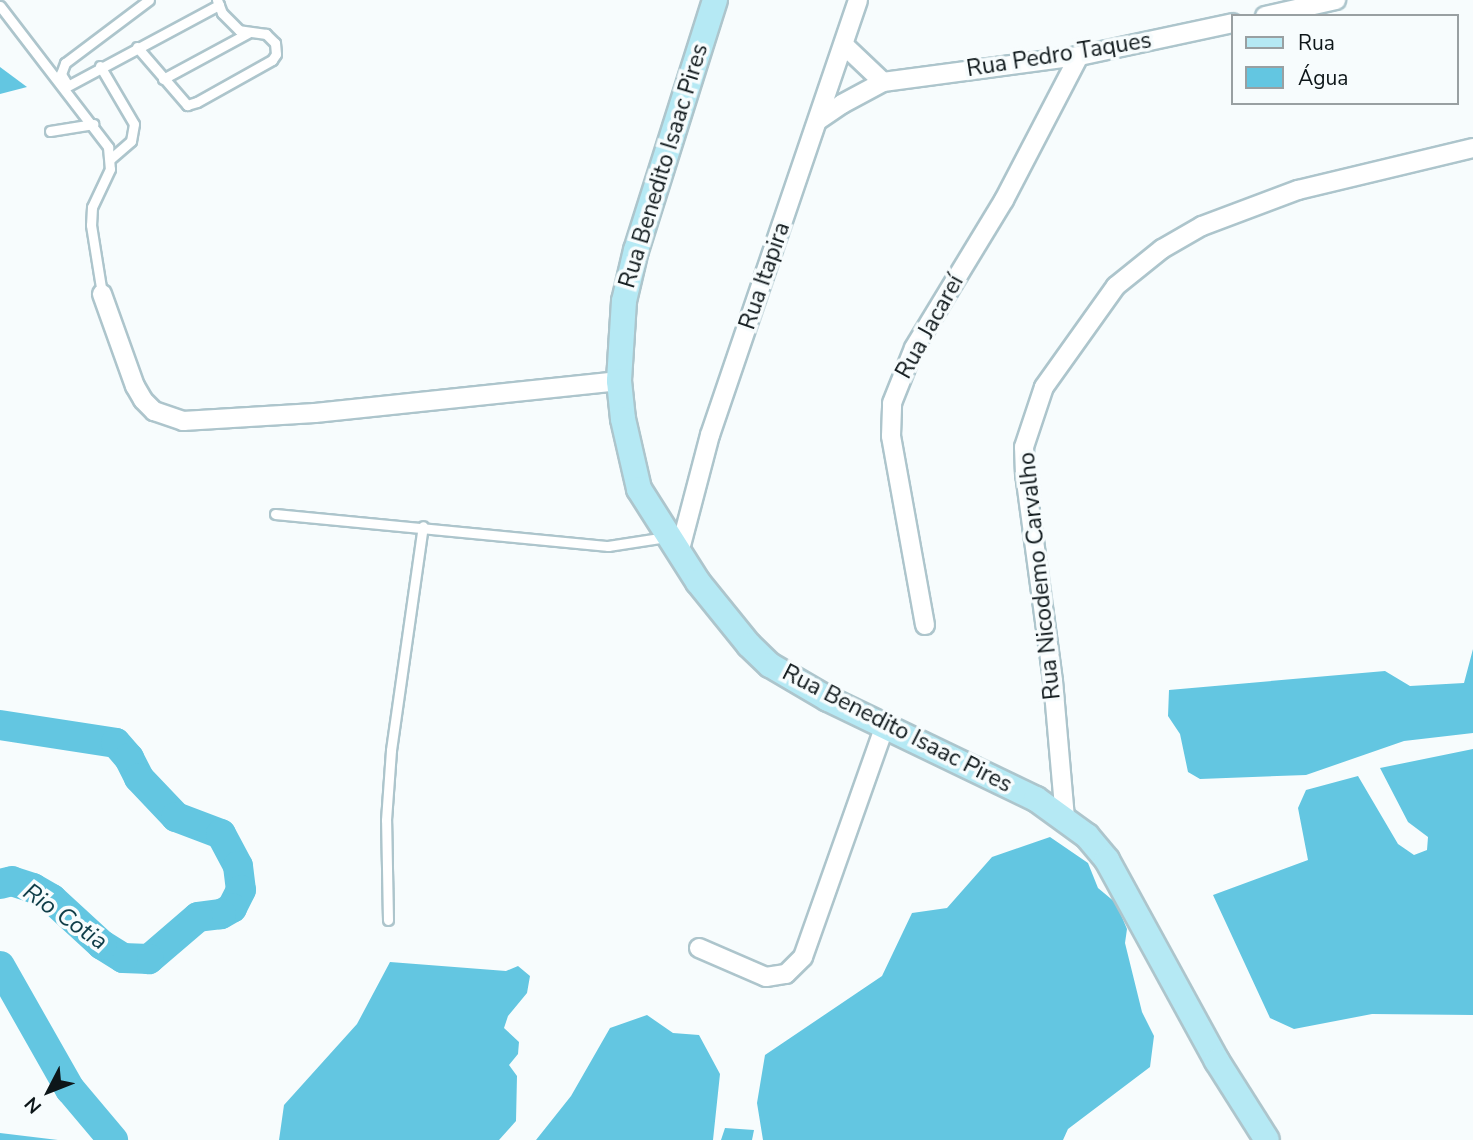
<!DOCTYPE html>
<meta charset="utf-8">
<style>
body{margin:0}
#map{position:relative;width:1473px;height:1140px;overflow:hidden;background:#f7fcfd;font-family:"Nunito Sans",sans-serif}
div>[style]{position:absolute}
.forest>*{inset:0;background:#65c7e3}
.water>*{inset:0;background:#63c6e1}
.river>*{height:30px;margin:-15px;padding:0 15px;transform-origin:15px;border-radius:15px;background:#63c6e1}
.roads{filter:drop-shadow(2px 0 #adc5cc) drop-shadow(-2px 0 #adc5cc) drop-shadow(0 2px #adc5cc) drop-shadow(0 -2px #adc5cc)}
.lane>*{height:9px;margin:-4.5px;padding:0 4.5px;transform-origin:4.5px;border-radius:4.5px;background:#fff}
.street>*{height:18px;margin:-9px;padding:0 9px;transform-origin:9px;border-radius:9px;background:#fff}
.secondary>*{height:24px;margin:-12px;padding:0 12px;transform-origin:12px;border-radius:12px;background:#b5e9f4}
span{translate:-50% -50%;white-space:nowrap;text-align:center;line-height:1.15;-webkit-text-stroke:7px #f7fcfd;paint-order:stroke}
.street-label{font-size:23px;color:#0d1619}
.water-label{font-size:24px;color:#0f3d48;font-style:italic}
.legend{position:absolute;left:1231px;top:14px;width:228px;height:91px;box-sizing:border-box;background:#f7fcfd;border:2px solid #99a0a2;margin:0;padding:9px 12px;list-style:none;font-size:21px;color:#0d1619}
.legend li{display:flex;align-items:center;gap:14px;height:35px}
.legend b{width:35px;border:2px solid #99a0a2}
.north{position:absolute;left:14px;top:1056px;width:70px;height:70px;-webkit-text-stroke:5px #f7fcfd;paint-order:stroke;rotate:228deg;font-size:19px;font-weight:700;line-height:28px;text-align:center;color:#0d1619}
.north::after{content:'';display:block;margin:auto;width:24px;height:32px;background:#0d1619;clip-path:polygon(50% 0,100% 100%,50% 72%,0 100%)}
</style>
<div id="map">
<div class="forest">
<i style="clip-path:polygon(0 1133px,58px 1140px,0 1140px)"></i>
</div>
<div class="water">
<i style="clip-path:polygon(0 67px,27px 87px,0 94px)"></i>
<i style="clip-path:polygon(1473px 649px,1473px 733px,1404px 741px,1306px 775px,1200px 779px,1188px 772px,1180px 734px,1168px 716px,1169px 690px,1385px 671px,1410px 686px,1464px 683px)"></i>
<i style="clip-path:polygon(1473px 749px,1473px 1015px,1372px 1014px,1294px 1029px,1270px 1018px,1213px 895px,1308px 860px,1298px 808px,1306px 790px,1358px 776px,1398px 844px,1414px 855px,1427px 850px,1428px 837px,1408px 822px,1380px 768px)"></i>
<i style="clip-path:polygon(1050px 837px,1088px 863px,1098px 888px,1116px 903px,1127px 929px,1125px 943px,1142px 1012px,1154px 1036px,1150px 1067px,1068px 1129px,1063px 1140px,763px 1140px,757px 1103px,765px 1055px,882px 976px,912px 913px,947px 908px,992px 857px)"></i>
<i style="clip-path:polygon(390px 962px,506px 971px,518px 966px,530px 976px,527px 993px,508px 1016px,504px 1028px,519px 1042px,518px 1054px,509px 1065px,517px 1076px,516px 1121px,499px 1140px,279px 1140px,284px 1105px,357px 1024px)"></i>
<i style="clip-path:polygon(647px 1015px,673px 1033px,699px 1035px,720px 1074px,713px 1140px,536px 1140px,571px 1096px,610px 1028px)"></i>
<i style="clip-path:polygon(725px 1128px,754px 1130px,752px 1140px,721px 1140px)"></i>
</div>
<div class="river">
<i style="left:0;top:725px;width:117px;rotate:8.8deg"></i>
<i style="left:116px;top:743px;width:20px;rotate:49deg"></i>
<i style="left:129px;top:758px;width:22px;rotate:63deg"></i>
<i style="left:139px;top:778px;width:54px;rotate:46.5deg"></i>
<i style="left:176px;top:817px;width:48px;rotate:20.7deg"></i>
<i style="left:221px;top:834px;width:36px;rotate:62deg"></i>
<i style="left:238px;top:866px;width:24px;rotate:83deg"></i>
<i style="left:241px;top:890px;width:20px;rotate:117deg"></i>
<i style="left:232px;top:908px;width:13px;rotate:151deg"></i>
<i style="left:221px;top:914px;width:23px;rotate:173deg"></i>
<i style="left:198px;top:917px;width:65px;rotate:139.4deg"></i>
<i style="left:149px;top:959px;width:26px;rotate:-178deg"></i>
<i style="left:123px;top:958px;width:25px;rotate:-148deg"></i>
<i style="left:102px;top:945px;width:68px;rotate:-137.4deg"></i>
<i style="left:52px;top:899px;width:22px;rotate:-150deg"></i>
<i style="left:33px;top:888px;width:22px;rotate:-162deg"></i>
<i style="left:12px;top:881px;width:12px;rotate:166deg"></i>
<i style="left:0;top:966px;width:142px;rotate:60.4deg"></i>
<i style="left:70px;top:1089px;width:67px;rotate:49.9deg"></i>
</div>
<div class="roads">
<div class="lane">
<i style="left:0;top:6px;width:178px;rotate:52.5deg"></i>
<i style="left:108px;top:147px;width:22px;rotate:85deg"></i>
<i style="left:110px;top:169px;width:42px;rotate:115.3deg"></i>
<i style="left:92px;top:207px;width:18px;rotate:93deg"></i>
<i style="left:91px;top:225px;width:70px;rotate:80.9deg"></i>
<i style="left:137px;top:47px;width:77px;rotate:49.2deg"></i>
<i style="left:187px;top:105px;width:10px;rotate:-17deg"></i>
<i style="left:197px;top:102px;width:86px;rotate:-29.2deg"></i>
<i style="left:272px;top:60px;width:7px;rotate:-56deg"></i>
<i style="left:276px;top:54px;width:11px;rotate:-95deg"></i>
<i style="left:275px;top:43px;width:13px;rotate:-135deg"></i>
<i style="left:266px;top:34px;width:27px;rotate:-172deg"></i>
<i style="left:239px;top:30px;width:24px;rotate:-135deg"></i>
<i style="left:222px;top:13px;width:14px;rotate:-111deg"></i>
<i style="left:100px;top:66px;width:67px;rotate:59.6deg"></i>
<i style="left:134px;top:124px;width:17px;rotate:100deg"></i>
<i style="left:131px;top:141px;width:28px;rotate:139deg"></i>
<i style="left:163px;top:79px;width:99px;rotate:-28.4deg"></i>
<i style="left:67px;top:84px;width:12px;rotate:-121deg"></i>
<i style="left:61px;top:74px;width:12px;rotate:-70deg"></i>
<i style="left:65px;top:63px;width:105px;rotate:-36.9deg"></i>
<i style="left:64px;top:88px;width:176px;rotate:-28.2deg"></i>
<i style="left:50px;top:131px;width:44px;rotate:-9.2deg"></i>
<i style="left:275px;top:514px;width:335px;rotate:5.5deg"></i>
<i style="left:608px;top:546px;width:59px;rotate:-8.8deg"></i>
<i style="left:388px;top:920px;width:100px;rotate:-91.1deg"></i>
<i style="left:386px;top:820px;width:70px;rotate:-85.9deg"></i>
<i style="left:391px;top:750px;width:226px;rotate:-81.9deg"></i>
</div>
<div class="street">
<i style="left:1265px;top:16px;width:73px;rotate:-12.7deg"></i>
<i style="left:845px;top:46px;width:52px;rotate:43.5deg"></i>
<i style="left:820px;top:119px;width:27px;rotate:-34deg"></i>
<i style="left:842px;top:104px;width:47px;rotate:-28.2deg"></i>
<i style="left:883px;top:82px;width:198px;rotate:-7.6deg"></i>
<i style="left:1079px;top:56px;width:157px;rotate:-12.1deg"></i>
<i style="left:102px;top:294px;width:98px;rotate:70.3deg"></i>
<i style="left:135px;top:386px;width:16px;rotate:60deg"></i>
<i style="left:143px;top:400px;width:16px;rotate:45deg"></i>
<i style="left:154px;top:411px;width:31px;rotate:19deg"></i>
<i style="left:183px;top:421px;width:132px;rotate:-3.5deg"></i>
<i style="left:315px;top:413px;width:306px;rotate:-6deg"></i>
<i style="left:679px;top:553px;width:122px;rotate:-75.3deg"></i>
<i style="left:710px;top:435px;width:459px;rotate:-71.2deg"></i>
<i style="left:925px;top:625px;width:192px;rotate:-100.2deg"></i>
<i style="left:891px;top:436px;width:33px;rotate:-88deg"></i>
<i style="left:892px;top:403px;width:59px;rotate:-68.2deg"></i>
<i style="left:914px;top:348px;width:173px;rotate:-58.7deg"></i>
<i style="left:1004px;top:200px;width:162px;rotate:-62.5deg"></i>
<i style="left:1065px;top:818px;width:138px;rotate:-95deg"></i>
<i style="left:1053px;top:681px;width:208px;rotate:-97.7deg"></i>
<i style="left:1025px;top:475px;width:28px;rotate:-92deg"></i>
<i style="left:1024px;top:447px;width:63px;rotate:-71.6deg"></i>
<i style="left:1044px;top:387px;width:124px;rotate:-54.5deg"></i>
<i style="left:1116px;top:286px;width:59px;rotate:-38.8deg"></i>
<i style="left:1162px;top:249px;width:46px;rotate:-29.9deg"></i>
<i style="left:1202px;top:226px;width:103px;rotate:-20.6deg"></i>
<i style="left:1298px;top:190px;width:180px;rotate:-13.5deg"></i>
<i style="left:699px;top:948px;width:73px;rotate:23.4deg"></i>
<i style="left:766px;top:977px;width:20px;rotate:-9deg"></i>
<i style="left:786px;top:974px;width:24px;rotate:-45deg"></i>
<i style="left:803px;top:957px;width:245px;rotate:-70.5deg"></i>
</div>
<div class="secondary">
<i style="left:715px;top:0;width:262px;rotate:107.5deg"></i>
<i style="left:636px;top:250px;width:52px;rotate:103.2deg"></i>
<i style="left:624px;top:301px;width:80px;rotate:93.6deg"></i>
<i style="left:619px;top:381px;width:38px;rotate:84deg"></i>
<i style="left:623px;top:419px;width:72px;rotate:77.1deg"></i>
<i style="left:639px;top:489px;width:110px;rotate:57.6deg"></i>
<i style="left:698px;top:582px;width:81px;rotate:51deg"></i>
<i style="left:749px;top:645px;width:29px;rotate:44deg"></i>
<i style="left:770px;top:665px;width:67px;rotate:30.4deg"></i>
<i style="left:828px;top:699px;width:231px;rotate:25.7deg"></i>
<i style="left:1036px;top:799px;width:63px;rotate:36deg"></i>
<i style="left:1087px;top:836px;width:31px;rotate:50deg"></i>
<i style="left:1107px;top:860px;width:229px;rotate:61.3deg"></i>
<i style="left:1217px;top:1061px;width:93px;rotate:57.7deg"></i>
</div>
</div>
<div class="street-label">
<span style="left:1059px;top:55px;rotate:-9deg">Rua Pedro Taques</span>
<span style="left:664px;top:166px;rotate:-73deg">Rua Benedito Isaac Pires</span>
<span style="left:765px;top:276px;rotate:-71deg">Rua Itapira</span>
<span style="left:930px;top:327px;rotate:-61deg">Rua Jacareí</span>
<span style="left:1040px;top:576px;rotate:-96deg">Rua Nicodemo Carvalho</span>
<span style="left:897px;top:729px;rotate:27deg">Rua Benedito Isaac Pires</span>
</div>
<div class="water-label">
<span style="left:65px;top:917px;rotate:35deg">Rio Cotia</span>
</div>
<ul class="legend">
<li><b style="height:9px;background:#b5e9f4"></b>Rua</li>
<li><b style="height:19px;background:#63c6e1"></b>Água</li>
</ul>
<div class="north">N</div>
</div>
